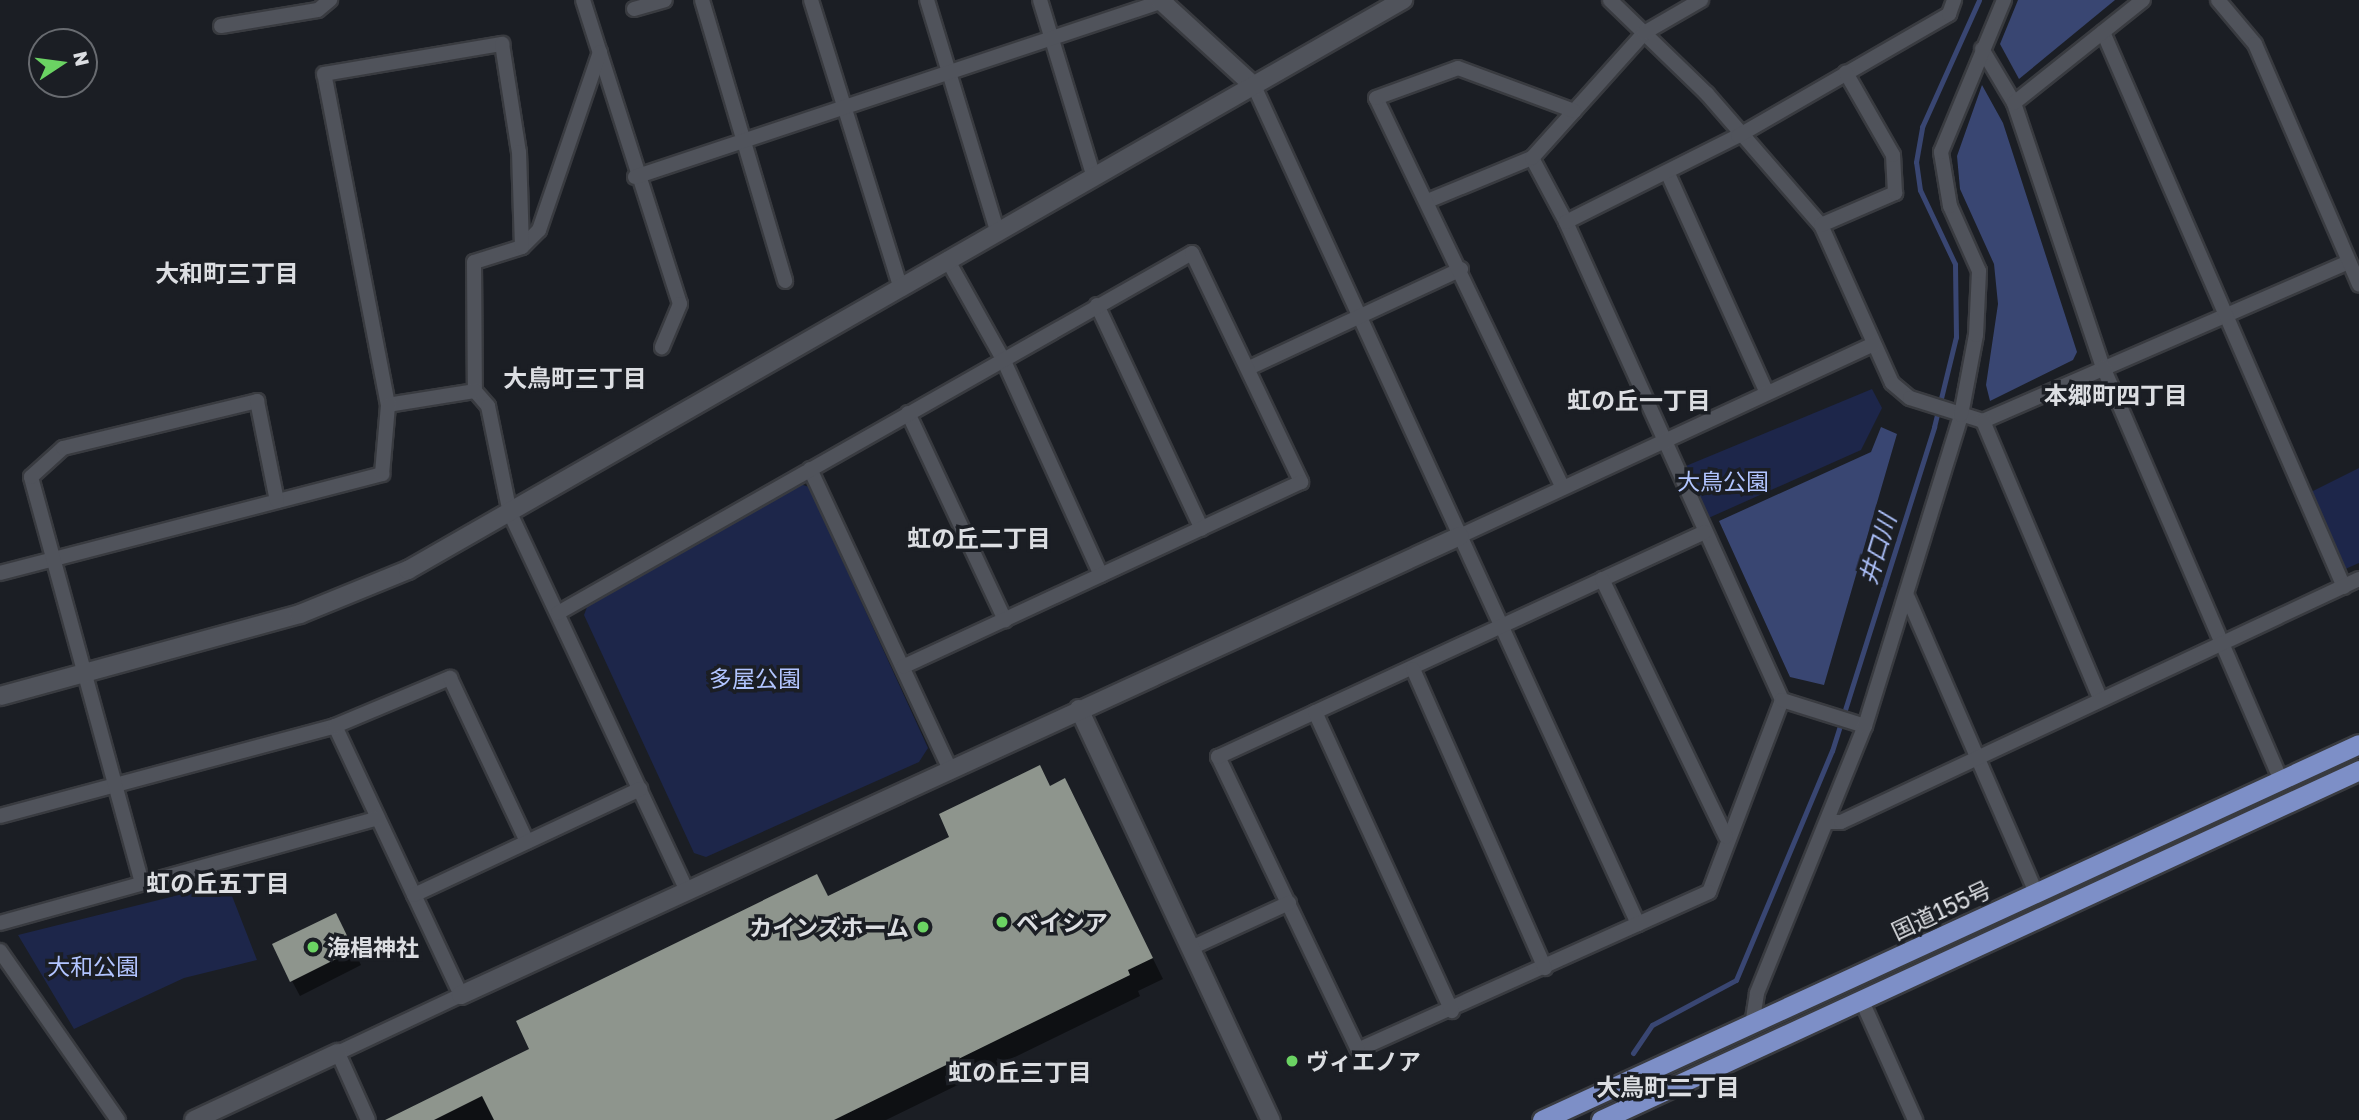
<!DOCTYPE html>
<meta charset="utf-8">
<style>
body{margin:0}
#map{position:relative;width:2359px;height:1120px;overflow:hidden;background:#1b1e24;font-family:"Golos Text","Noto Sans JP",sans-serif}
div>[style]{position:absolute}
.green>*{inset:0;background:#1d264a}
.water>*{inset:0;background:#394672}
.shadow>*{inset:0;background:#0007}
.stream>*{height:5px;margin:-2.5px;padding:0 2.5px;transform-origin:2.5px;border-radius:2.5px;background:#394672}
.building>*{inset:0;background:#8e958d}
.roads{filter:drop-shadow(2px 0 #393b40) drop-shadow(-2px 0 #393b40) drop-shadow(0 2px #393b40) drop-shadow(0 -2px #393b40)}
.minor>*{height:14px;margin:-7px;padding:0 7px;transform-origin:7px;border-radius:7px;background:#50535b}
.tertiary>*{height:18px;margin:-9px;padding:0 9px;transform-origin:9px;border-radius:9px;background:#50535b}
.trunk>*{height:19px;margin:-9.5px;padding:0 9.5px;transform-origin:9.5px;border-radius:9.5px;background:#7d8fc7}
.dots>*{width:19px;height:19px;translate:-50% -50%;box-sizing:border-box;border:4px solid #1b1e24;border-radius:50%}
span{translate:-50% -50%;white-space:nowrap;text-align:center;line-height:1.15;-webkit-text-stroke:7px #1b1e24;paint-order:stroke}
.park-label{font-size:23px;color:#b2c5ff}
.street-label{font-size:23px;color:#dcdee2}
.poi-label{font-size:23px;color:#dcdee2;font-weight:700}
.left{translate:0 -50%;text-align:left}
.right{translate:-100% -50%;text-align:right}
.neighbourhood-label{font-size:24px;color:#dcdee2;font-weight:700}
.water-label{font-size:24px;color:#adc1fa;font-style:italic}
.north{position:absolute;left:28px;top:28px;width:70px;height:70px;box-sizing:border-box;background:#1b1e24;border:2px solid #686b70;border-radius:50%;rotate:77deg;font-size:19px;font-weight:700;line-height:28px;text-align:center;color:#dcdee2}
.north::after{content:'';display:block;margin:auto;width:24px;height:32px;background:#6bd363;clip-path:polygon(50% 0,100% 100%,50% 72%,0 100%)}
</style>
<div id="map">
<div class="green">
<i style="clip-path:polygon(1872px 389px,1882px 408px,1861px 450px,1704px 520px,1681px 468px)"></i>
<i style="clip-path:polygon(2359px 468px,2359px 563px,2343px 570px,2311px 492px)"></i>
<i style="clip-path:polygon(800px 484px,809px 487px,928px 748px,919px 762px,706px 857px,694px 853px,584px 615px,587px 607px)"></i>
<i style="clip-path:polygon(227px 883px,257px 960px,184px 978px,74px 1029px,18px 935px)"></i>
</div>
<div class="water">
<i style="clip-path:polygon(2018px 0,2115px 0,2019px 79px,2000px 44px)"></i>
<i style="clip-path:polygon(1982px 85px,2003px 123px,2077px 352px,2073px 360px,1990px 401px,1986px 385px,1998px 304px,1994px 264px,1960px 189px,1957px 156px)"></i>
<i style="clip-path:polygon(1881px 427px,1897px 434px,1824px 685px,1790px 677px,1719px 521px,1871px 452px)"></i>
</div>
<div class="shadow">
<i style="clip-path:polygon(1065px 781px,1163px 979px,1138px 991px,1140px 996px,886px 1120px,392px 1120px)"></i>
<i style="clip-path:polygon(344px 930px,361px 965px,300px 996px,292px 981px)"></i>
</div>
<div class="stream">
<i style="left:1633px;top:1053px;width:34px;rotate:-56deg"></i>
<i style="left:1652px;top:1025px;width:95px;rotate:-28.2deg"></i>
<i style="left:1736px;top:980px;width:248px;rotate:-67.3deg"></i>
<i style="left:1832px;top:751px;width:340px;rotate:-72.5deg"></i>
<i style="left:1934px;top:427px;width:93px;rotate:-76.3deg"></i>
<i style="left:1956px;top:337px;width:73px;rotate:-90.8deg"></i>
<i style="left:1955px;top:264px;width:82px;rotate:-115.3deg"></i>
<i style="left:1920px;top:190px;width:28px;rotate:-98deg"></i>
<i style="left:1916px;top:162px;width:36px;rotate:-80deg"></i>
<i style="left:1922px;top:127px;width:139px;rotate:-65.8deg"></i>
</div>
<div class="building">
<i style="clip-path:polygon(1040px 765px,1050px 786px,1065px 778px,1153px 958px,1128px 970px,1130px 975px,834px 1120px,494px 1120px,482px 1096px,434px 1120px,385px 1120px,529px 1049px,516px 1021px,817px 874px,828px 896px,949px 837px,939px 814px)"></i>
<i style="clip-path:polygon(336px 913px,354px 950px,290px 982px,272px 944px)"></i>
</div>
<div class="roads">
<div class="minor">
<i style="left:583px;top:0;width:319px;rotate:72.3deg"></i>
<i style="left:680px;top:304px;width:47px;rotate:112.7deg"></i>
<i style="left:702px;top:0;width:293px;rotate:73.5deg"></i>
<i style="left:811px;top:0;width:300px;rotate:72.7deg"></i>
<i style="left:927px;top:0;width:240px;rotate:73.1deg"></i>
<i style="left:1040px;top:0;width:182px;rotate:73.1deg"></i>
<i style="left:1610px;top:0;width:135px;rotate:44.1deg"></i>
<i style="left:1707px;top:94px;width:174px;rotate:49deg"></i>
<i style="left:1821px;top:225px;width:173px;rotate:65.8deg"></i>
<i style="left:1892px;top:383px;width:23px;rotate:40deg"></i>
<i style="left:1910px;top:398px;width:77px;rotate:17.5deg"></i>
<i style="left:1983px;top:421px;width:399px;rotate:-23.5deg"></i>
<i style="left:2218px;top:0;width:57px;rotate:49.9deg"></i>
<i style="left:2255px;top:44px;width:262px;rotate:66.6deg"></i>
<i style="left:634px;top:9px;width:32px;rotate:-16deg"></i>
<i style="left:221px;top:26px;width:98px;rotate:-9.4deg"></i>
<i style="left:318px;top:10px;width:16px;rotate:-40deg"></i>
<i style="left:2103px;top:32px;width:605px;rotate:66.53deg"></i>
<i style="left:1982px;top:49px;width:63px;rotate:59.3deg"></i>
<i style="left:2014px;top:103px;width:279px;rotate:71.4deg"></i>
<i style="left:2103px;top:367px;width:451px;rotate:66.7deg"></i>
<i style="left:600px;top:52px;width:188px;rotate:108.9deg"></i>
<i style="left:539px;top:230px;width:24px;rotate:135deg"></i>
<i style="left:522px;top:247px;width:50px;rotate:162.6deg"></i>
<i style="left:474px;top:262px;width:129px;rotate:89.6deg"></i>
<i style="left:475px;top:391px;width:20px;rotate:49deg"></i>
<i style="left:488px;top:406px;width:109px;rotate:78.4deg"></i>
<i style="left:510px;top:513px;width:416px;rotate:64.9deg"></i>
<i style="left:1254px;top:86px;width:922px;rotate:65.38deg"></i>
<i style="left:2014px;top:103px;width:165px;rotate:-38.6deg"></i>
<i style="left:1532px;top:158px;width:72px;rotate:62deg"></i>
<i style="left:1566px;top:222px;width:525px;rotate:65.68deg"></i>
<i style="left:1782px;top:700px;width:205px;rotate:110.8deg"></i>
<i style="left:1709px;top:892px;width:385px;rotate:155.8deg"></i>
<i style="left:1358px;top:1050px;width:325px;rotate:-115.5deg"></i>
<i style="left:1218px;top:757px;width:536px;rotate:-24.8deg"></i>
<i style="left:1668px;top:174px;width:240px;rotate:65.7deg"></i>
<i style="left:635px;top:177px;width:560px;rotate:-18.43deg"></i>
<i style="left:1430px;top:200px;width:110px;rotate:-22.4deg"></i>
<i style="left:1532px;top:158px;width:168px;rotate:-48.1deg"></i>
<i style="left:1644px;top:33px;width:66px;rotate:-30.1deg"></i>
<i style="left:1566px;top:222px;width:192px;rotate:-26.6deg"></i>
<i style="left:1738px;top:136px;width:244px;rotate:-30deg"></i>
<i style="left:1949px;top:14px;width:15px;rotate:-70deg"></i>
<i style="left:1821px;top:225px;width:81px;rotate:-23.4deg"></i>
<i style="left:1895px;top:193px;width:38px;rotate:-93deg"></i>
<i style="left:1893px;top:155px;width:95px;rotate:-119.8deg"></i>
<i style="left:947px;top:259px;width:115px;rotate:60.8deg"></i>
<i style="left:1003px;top:359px;width:237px;rotate:65.6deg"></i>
<i style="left:1097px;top:305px;width:247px;rotate:64.9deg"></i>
<i style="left:1249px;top:368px;width:234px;rotate:-25deg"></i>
<i style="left:475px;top:391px;width:88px;rotate:170.9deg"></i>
<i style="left:388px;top:405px;width:337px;rotate:-100.9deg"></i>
<i style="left:324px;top:74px;width:181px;rotate:-9.6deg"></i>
<i style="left:502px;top:44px;width:109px;rotate:81.1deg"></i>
<i style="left:519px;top:152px;width:95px;rotate:88.2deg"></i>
<i style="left:908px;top:413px;width:229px;rotate:64.9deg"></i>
<i style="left:1983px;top:421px;width:301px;rotate:67.1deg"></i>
<i style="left:810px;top:469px;width:331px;rotate:65deg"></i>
<i style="left:1562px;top:486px;width:430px;rotate:-115.6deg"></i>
<i style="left:1376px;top:98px;width:87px;rotate:-20.1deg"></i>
<i style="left:1458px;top:68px;width:124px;rotate:20.3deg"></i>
<i style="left:1460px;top:536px;width:456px;rotate:-24.9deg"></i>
<i style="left:0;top:573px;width:395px;rotate:-14.5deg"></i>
<i style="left:382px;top:474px;width:69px;rotate:-85deg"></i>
<i style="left:1602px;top:579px;width:286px;rotate:64.3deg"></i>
<i style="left:1908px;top:598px;width:322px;rotate:66.5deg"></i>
<i style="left:558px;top:613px;width:729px;rotate:-29.59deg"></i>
<i style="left:1192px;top:253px;width:254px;rotate:64.5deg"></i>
<i style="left:1301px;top:482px;width:438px;rotate:155.1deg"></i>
<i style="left:1413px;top:669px;width:327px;rotate:66.2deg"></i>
<i style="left:1782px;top:700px;width:87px;rotate:17.4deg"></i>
<i style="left:1315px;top:712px;width:329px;rotate:65.4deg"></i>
<i style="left:335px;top:726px;width:297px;rotate:64.9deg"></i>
<i style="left:461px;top:995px;width:136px;rotate:154.8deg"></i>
<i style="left:338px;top:1053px;width:73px;rotate:65.9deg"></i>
<i style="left:0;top:816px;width:347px;rotate:-15deg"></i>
<i style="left:335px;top:726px;width:125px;rotate:-22.7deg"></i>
<i style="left:450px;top:678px;width:181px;rotate:64.8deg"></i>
<i style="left:1828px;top:822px;width:13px"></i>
<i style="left:1841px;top:822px;width:572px;rotate:-25.13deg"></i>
<i style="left:142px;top:883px;width:421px;rotate:-105.3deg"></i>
<i style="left:31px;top:477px;width:43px;rotate:-42.2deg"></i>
<i style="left:63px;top:448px;width:200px;rotate:-13.6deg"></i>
<i style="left:257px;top:401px;width:102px;rotate:78.7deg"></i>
<i style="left:414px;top:895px;width:250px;rotate:-25.1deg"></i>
<i style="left:0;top:923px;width:392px;rotate:-15.5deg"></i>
<i style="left:1191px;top:948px;width:108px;rotate:-24.7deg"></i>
<i style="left:0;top:951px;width:206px;rotate:55.1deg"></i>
<i style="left:1861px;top:999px;width:133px;rotate:65.9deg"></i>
<i style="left:1752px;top:1025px;width:32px;rotate:-81deg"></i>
<i style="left:1757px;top:993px;width:288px;rotate:-68deg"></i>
<i style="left:1865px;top:726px;width:325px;rotate:-72.8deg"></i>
<i style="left:1961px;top:415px;width:81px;rotate:-79.4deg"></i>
<i style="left:1976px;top:335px;width:64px;rotate:-87.3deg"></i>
<i style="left:1979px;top:271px;width:71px;rotate:-114deg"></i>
<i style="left:1950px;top:206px;width:55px;rotate:-99.5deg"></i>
<i style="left:1941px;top:152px;width:165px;rotate:-67.5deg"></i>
</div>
<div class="tertiary">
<i style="left:1160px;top:0;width:127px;rotate:42.5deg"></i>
<i style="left:0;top:696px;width:311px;rotate:-15.3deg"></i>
<i style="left:300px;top:614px;width:117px;rotate:-22.2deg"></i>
<i style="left:408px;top:570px;width:1147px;rotate:-29.81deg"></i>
<i style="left:1079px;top:709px;width:454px;rotate:65deg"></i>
<i style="left:461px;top:995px;width:1099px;rotate:-24.68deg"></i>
<i style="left:194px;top:1120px;width:159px;rotate:-25deg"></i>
</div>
<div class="trunk">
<i style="left:1542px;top:1120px;width:899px;rotate:-24.71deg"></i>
<i style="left:1601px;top:1120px;width:835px;rotate:-24.78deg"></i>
</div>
</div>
<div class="dots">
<i style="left:1002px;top:922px;background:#6bd363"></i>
<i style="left:923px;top:927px;background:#6bd363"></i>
<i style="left:313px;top:947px;background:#6bd363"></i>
<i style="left:1292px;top:1061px;background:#6bd363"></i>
</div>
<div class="park-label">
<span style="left:1723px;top:481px">大鳥公園</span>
<span style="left:755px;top:678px">多屋公園</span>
<span style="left:93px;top:966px">大和公園</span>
</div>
<div class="street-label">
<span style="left:1941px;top:910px;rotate:-25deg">国道155号</span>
</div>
<div class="poi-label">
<span class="left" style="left:1016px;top:922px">ベイシア</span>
<span class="right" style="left:909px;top:927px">カインズホーム</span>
<span class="left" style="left:327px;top:947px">海椙神社</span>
<span class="left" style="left:1306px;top:1061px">ヴィエノア</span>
</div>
<div class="neighbourhood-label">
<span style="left:227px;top:273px">大和町三丁目</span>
<span style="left:575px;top:378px">大鳥町三丁目</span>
<span style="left:2116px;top:395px">本郷町四丁目</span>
<span style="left:1639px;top:400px">虹の丘一丁目</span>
<span style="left:979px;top:538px">虹の丘二丁目</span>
<span style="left:218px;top:883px">虹の丘五丁目</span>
<span style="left:1020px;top:1072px">虹の丘三丁目</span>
<span style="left:1668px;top:1087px">大鳥町二丁目</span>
</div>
<div class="water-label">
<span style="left:1877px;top:549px;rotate:-73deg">井口川</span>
</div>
<div class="north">N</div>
</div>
